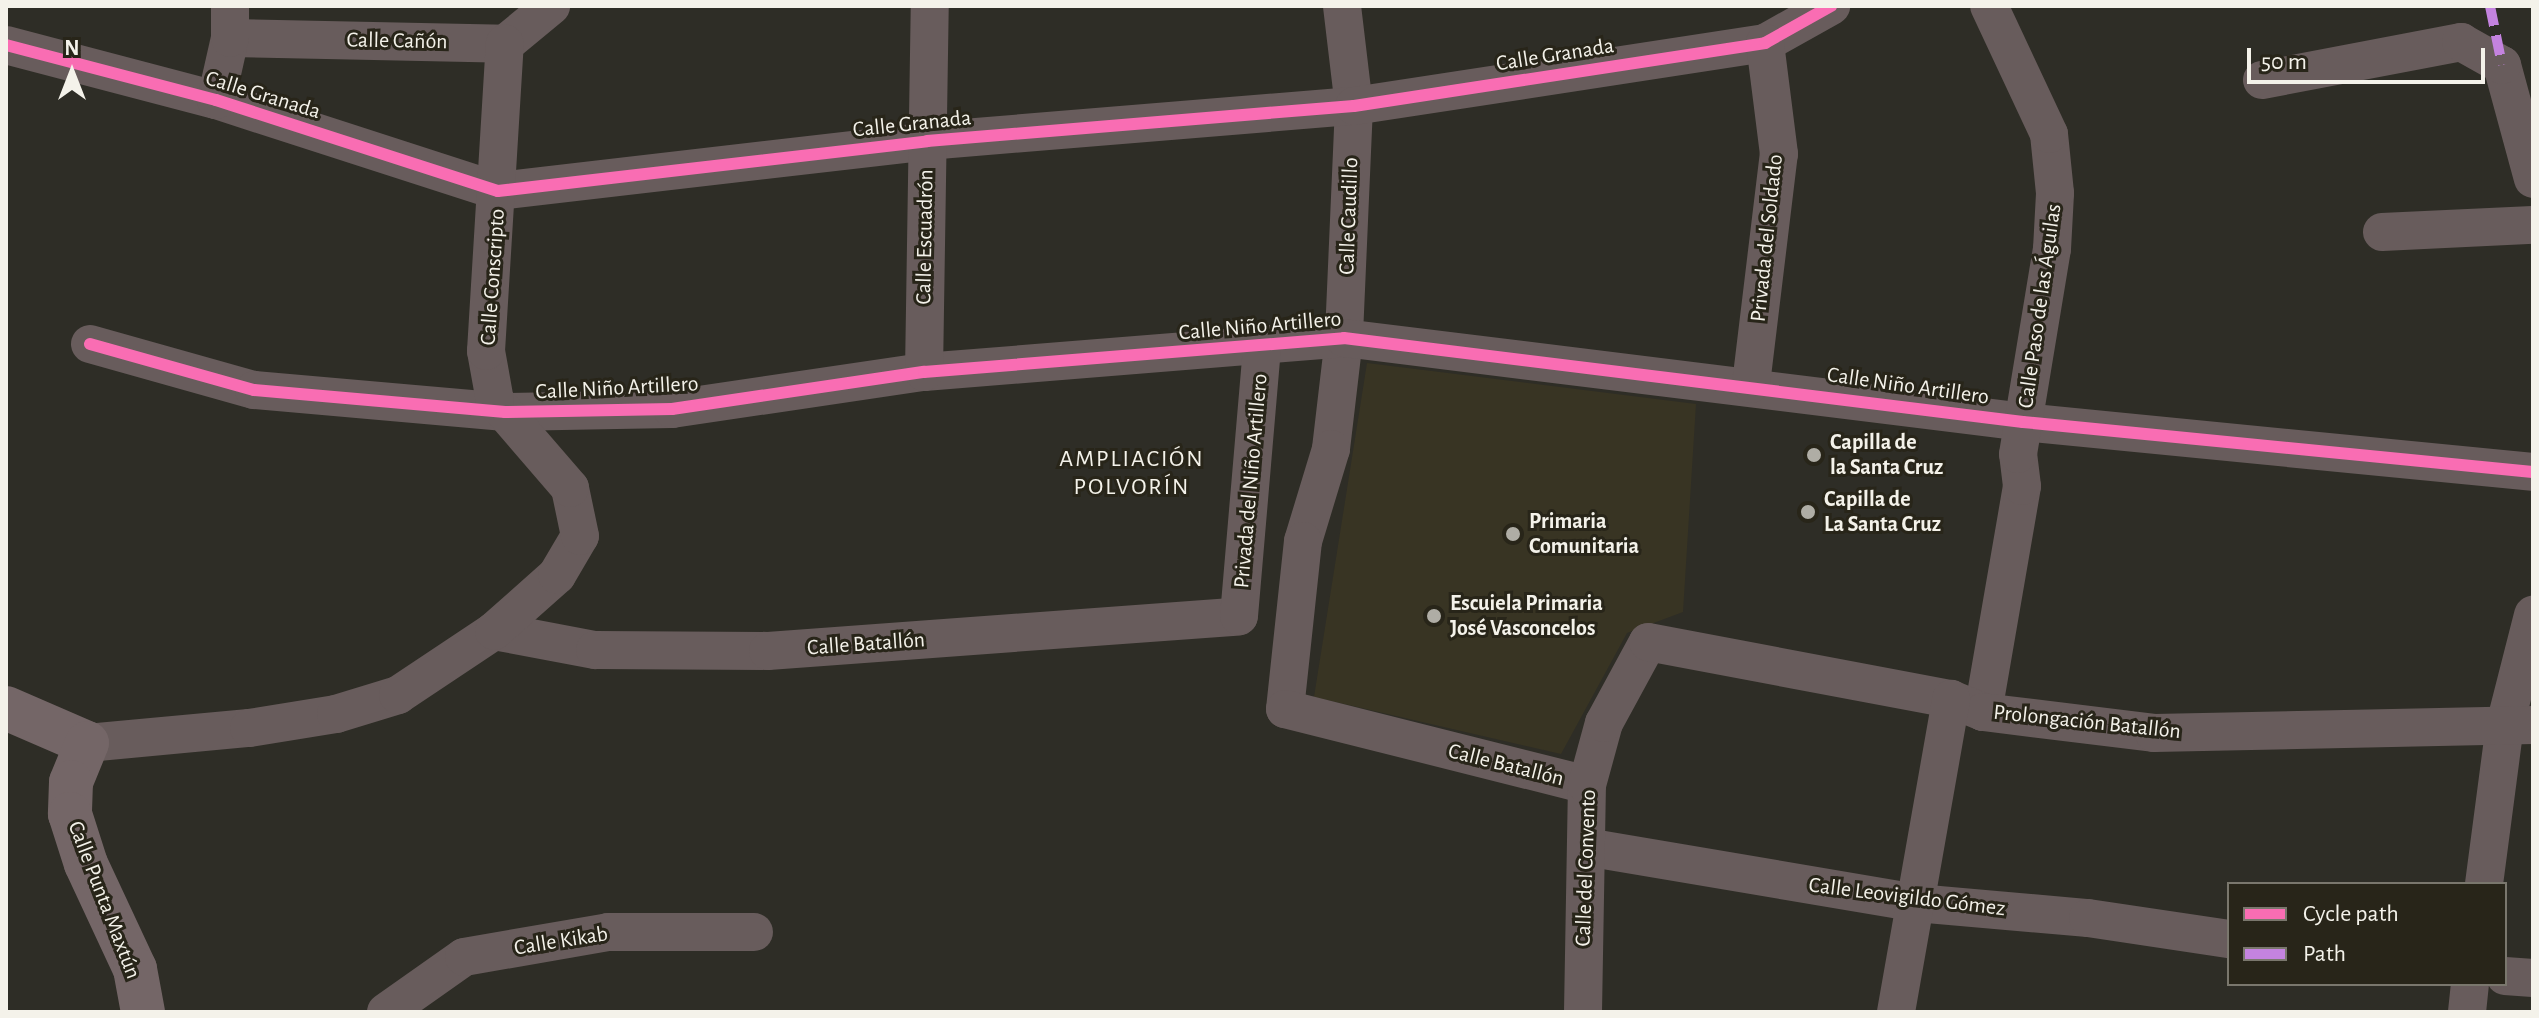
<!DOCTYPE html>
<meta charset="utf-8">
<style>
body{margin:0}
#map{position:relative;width:2539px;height:1018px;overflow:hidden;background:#2e2d26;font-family:"Alegreya Sans",sans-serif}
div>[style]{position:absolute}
.built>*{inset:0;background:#383423}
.street>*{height:38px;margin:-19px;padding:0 19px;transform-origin:19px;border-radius:19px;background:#685c5c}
.secondary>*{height:44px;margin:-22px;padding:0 22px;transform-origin:22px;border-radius:22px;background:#746667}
.quiet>*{height:10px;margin-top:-5px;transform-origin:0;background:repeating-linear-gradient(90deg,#c483df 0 20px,transparent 0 30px)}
.cycleway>*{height:12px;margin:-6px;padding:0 6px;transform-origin:6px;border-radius:6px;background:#f96db3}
.dots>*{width:22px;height:22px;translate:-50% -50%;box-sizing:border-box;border:4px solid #282519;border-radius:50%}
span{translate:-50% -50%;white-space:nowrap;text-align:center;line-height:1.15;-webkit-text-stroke:6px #282519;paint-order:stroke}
.street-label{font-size:22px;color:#f4f2ea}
.poi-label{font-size:22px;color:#f4f2ea;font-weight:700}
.left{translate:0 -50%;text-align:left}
.neighbourhood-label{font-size:24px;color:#f4f2ea;letter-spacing:2px}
.frame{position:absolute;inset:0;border:8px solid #f4f2ea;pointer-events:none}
.legend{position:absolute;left:2227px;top:882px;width:280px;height:104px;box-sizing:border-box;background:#282519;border:2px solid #7a776d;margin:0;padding:10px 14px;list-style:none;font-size:24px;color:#f4f2ea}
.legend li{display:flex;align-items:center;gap:16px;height:40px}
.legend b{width:40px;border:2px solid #7a776d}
.north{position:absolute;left:32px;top:32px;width:80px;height:80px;-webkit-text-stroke:6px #282519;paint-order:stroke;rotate:0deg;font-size:22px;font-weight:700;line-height:32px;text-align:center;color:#f4f2ea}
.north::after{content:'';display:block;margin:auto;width:28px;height:36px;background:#f4f2ea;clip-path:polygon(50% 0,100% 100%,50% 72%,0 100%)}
.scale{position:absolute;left:2247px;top:48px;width:238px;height:36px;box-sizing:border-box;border:4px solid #f4f2ea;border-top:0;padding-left:10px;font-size:24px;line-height:28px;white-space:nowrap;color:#f4f2ea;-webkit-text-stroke:6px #282519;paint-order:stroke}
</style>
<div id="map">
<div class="built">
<i style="clip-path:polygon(1367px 363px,1696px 404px,1683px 612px,1627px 633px,1561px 754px,1314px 697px)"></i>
</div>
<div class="street">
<i style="left:1342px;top:6px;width:101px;rotate:83.2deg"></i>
<i style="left:1354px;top:106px;width:232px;rotate:92.5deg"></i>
<i style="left:1344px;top:338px;width:112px;rotate:96.7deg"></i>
<i style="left:1331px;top:449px;width:96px;rotate:106.9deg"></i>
<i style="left:1303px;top:541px;width:169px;rotate:96.1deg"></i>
<i style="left:1285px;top:709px;width:311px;rotate:14.1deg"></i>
<i style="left:230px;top:38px;width:275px;rotate:1.2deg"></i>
<i style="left:505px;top:44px;width:60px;rotate:-39.6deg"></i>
<i style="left:6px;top:45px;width:217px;rotate:14.7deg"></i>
<i style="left:216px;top:100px;width:296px;rotate:17.9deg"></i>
<i style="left:498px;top:191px;width:432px;rotate:-6.6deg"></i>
<i style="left:927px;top:141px;width:428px;rotate:-4.7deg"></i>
<i style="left:1354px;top:106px;width:416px;rotate:-8.7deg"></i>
<i style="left:1765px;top:43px;width:76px;rotate:-29.3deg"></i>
<i style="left:2502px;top:65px;width:118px;rotate:74.8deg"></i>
<i style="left:2262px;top:80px;width:203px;rotate:-10.8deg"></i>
<i style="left:2461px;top:42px;width:47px;rotate:29.3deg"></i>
<i style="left:216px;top:100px;width:64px;rotate:-77.3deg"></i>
<i style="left:230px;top:38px;width:32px;rotate:-90deg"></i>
<i style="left:2382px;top:232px;width:151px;rotate:-2.7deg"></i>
<i style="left:90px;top:344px;width:170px;rotate:15.7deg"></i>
<i style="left:254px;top:390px;width:252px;rotate:5deg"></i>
<i style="left:505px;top:412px;width:167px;rotate:-1deg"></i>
<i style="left:672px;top:409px;width:255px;rotate:-8.4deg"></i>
<i style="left:924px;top:372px;width:421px;rotate:-4.6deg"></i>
<i style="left:1344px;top:338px;width:684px;rotate:7.05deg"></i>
<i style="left:2023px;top:422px;width:512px;rotate:5.6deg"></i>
<i style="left:924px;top:372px;width:366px;rotate:-89.1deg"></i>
<i style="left:1751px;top:384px;width:232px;rotate:-83.1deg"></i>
<i style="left:1779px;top:154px;width:112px;rotate:-97.2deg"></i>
<i style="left:494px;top:631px;width:103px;rotate:10.7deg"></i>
<i style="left:595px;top:650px;width:173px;rotate:0.3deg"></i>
<i style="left:768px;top:651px;width:472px;rotate:-4.2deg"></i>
<i style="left:1239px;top:616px;width:272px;rotate:-85.1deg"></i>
<i style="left:1983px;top:712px;width:229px;rotate:-80.2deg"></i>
<i style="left:2022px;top:486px;width:32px;rotate:-97deg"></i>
<i style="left:2018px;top:454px;width:208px;rotate:-80.6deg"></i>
<i style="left:2052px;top:249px;width:56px;rotate:-86.9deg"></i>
<i style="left:2055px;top:193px;width:59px;rotate:-95.8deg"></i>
<i style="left:2049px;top:134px;width:141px;rotate:-115.1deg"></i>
<i style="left:87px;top:743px;width:163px;rotate:-5.3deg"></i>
<i style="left:249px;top:728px;width:88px;rotate:-9.1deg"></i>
<i style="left:336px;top:714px;width:65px;rotate:-17deg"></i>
<i style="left:398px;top:695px;width:115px;rotate:-33.7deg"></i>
<i style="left:494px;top:631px;width:84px;rotate:-41.6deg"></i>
<i style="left:557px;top:575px;width:45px;rotate:-59.5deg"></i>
<i style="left:580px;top:536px;width:49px;rotate:-101.8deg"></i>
<i style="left:570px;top:488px;width:115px;rotate:-130.8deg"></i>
<i style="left:495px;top:401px;width:51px;rotate:-100.2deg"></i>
<i style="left:486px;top:351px;width:308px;rotate:-86.5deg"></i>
<i style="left:1586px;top:847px;width:335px;rotate:9.6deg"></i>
<i style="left:1916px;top:903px;width:173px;rotate:5deg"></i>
<i style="left:2088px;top:918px;width:143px;rotate:8.5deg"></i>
<i style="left:2484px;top:884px;width:160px;rotate:-82.5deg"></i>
<i style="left:2505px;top:725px;width:114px;rotate:-75.7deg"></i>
<i style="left:2505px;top:976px;width:28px;rotate:4deg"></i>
<i style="left:386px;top:1012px;width:95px;rotate:-35.2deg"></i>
<i style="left:464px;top:957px;width:146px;rotate:-9.8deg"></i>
<i style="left:608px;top:932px;width:146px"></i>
<i style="left:1583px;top:1012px;width:227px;rotate:-89deg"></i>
<i style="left:1587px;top:785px;width:64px;rotate:-74.7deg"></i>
<i style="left:1604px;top:723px;width:92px;rotate:-61.5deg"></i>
<i style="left:1648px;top:642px;width:308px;rotate:10.7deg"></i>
<i style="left:1951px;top:699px;width:35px;rotate:22deg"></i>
<i style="left:1983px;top:712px;width:172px;rotate:7deg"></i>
<i style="left:2154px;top:733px;width:379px;rotate:-1.2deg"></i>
<i style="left:1896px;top:1012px;width:318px;rotate:-80deg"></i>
<i style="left:2467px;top:1012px;width:28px;rotate:-84deg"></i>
</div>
<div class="secondary">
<i style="left:6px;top:708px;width:88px;rotate:23.4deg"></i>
<i style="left:87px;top:743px;width:42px;rotate:112.3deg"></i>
<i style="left:71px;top:782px;width:32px;rotate:92deg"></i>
<i style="left:70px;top:814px;width:52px;rotate:72.3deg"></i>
<i style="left:86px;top:864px;width:116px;rotate:65deg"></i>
<i style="left:135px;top:969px;width:44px;rotate:79.5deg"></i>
</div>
<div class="quiet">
<i style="left:2490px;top:6px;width:60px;rotate:78.5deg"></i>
</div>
<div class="cycleway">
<i style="left:6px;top:45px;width:217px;rotate:14.7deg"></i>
<i style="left:216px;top:100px;width:296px;rotate:17.9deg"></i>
<i style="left:498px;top:191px;width:432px;rotate:-6.6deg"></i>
<i style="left:927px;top:141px;width:428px;rotate:-4.7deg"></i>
<i style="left:1354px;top:106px;width:416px;rotate:-8.7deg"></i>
<i style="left:1765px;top:43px;width:76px;rotate:-29.3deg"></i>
<i style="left:90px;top:344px;width:170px;rotate:15.7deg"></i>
<i style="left:254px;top:390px;width:252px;rotate:5deg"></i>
<i style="left:505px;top:412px;width:167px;rotate:-1deg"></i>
<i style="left:672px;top:409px;width:255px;rotate:-8.4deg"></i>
<i style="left:924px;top:372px;width:421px;rotate:-4.6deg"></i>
<i style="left:1344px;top:338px;width:684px;rotate:7.05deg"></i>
<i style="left:2023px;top:422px;width:512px;rotate:5.6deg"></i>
</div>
<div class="dots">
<i style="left:1814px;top:455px;background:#afada5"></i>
<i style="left:1808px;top:512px;background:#afada5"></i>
<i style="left:1513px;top:534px;background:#afada5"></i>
<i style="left:1434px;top:616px;background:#afada5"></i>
</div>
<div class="street-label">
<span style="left:397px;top:41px;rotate:1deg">Calle Cañón</span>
<span style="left:1555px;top:55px;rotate:-9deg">Calle Granada</span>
<span style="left:263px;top:95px;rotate:17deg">Calle Granada</span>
<span style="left:912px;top:124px;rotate:-6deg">Calle Granada</span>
<span style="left:1349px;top:216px;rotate:-88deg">Calle Caudillo</span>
<span style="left:925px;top:237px;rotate:-89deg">Calle Escuadrón</span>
<span style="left:1767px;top:238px;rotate:-84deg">Privada del Soldado</span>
<span style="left:493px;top:277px;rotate:-86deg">Calle Conscripto</span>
<span style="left:2040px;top:306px;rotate:-82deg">Calle Paso de las Águilas</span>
<span style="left:1260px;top:326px;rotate:-5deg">Calle Niño Artillero</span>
<span style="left:1908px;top:386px;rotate:8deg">Calle Niño Artillero</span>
<span style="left:617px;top:388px;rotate:-3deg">Calle Niño Artillero</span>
<span style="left:1251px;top:481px;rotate:-85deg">Privada del Niño Artillero</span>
<span style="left:866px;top:644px;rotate:-4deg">Calle Batallón</span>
<span style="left:2087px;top:722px;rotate:6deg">Prolongación Batallón</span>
<span style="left:1506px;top:765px;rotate:14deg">Calle Batallón</span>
<span style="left:1586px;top:868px;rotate:-88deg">Calle del Convento</span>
<span style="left:1907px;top:897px;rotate:7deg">Calle Leovigildo Gómez</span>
<span style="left:104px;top:900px;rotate:69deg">Calle Punta Maxtún</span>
<span style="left:561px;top:941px;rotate:-9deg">Calle Kikab</span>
</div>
<div class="poi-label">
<span class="left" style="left:1830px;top:455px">Capilla de<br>la Santa Cruz</span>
<span class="left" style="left:1824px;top:512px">Capilla de<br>La Santa Cruz</span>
<span class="left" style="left:1529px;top:534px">Primaria<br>Comunitaria</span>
<span class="left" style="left:1450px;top:616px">Escuiela Primaria<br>José Vasconcelos</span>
</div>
<div class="neighbourhood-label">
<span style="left:1132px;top:474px">AMPLIACIÓN<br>POLVORÍN</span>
</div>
<div class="frame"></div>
<ul class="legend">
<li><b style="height:10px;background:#f96db3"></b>Cycle path</li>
<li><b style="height:10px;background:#c483df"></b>Path</li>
</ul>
<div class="north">N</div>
<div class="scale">50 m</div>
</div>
